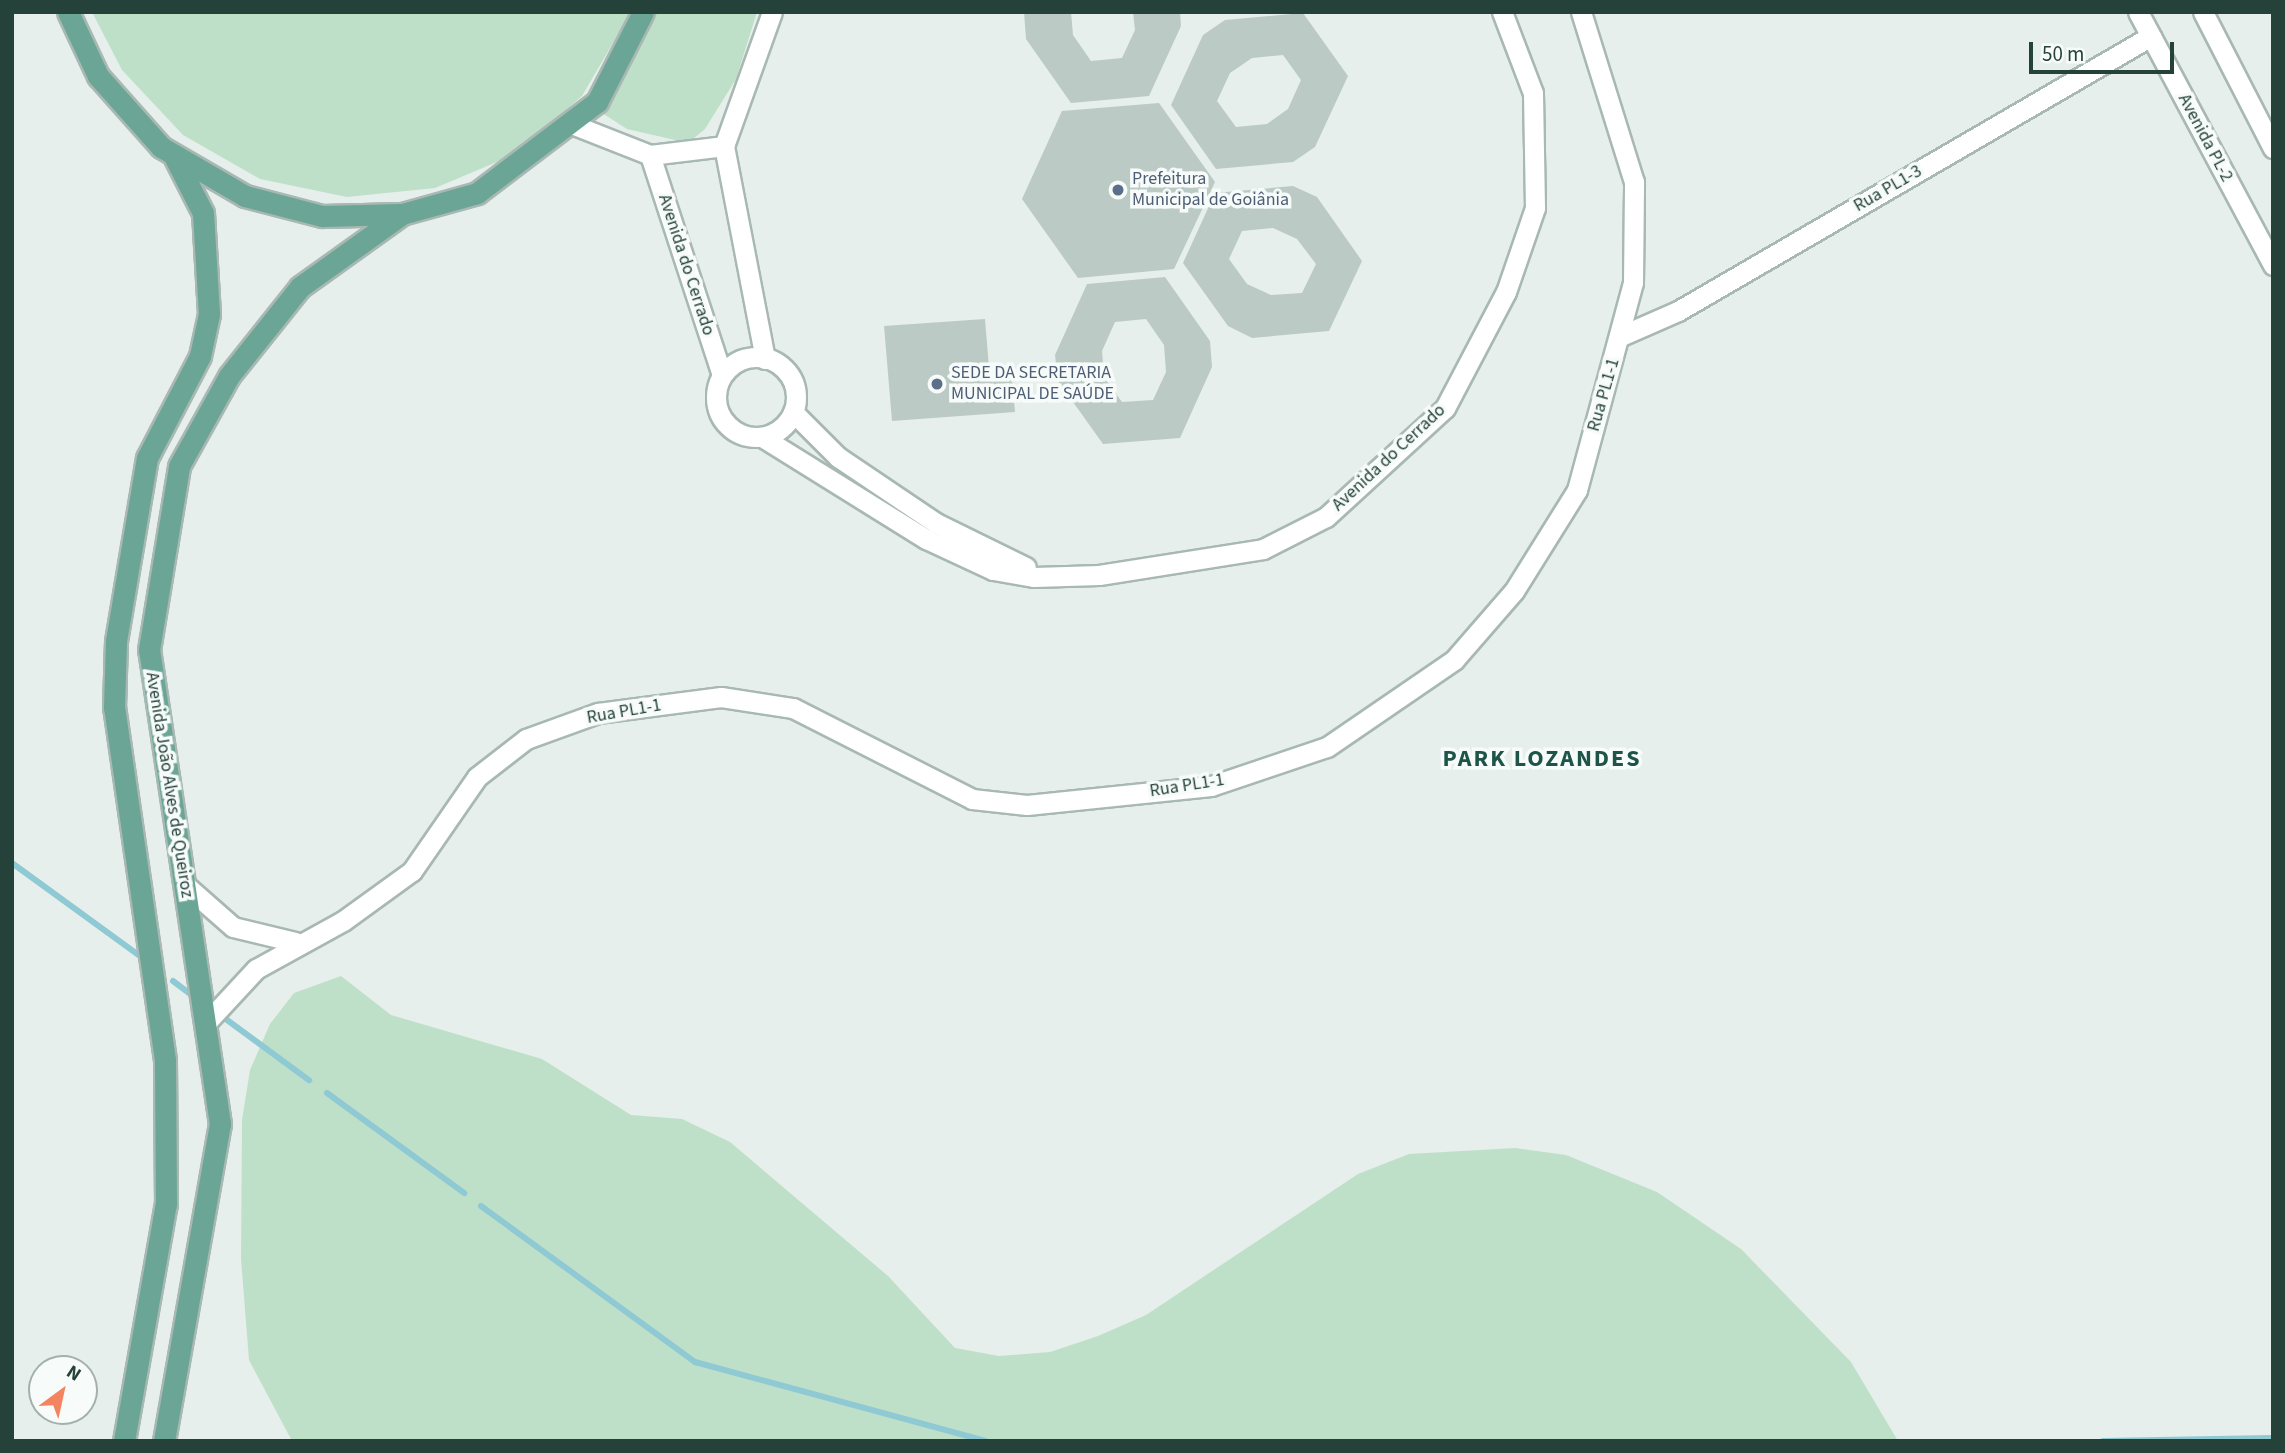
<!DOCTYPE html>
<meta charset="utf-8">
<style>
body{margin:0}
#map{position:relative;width:2285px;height:1453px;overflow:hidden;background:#e6efeb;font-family:"Source Sans 3",sans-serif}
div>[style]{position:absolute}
.green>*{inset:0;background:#bfe0c8}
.stream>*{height:6px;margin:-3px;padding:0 3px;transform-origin:3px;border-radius:3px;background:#8ec9d4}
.building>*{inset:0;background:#bbcac4}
.roads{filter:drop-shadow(2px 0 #a8b8b2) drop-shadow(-2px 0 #a8b8b2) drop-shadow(0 2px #a8b8b2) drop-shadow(0 -2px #a8b8b2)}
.minor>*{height:19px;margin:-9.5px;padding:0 9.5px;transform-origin:9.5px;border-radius:9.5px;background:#fff}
.minor>.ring{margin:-9.5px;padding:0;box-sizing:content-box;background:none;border:19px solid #fff;border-radius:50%}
.major>*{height:21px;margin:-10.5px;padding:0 10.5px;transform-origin:10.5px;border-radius:10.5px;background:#6aa596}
.dots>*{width:19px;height:19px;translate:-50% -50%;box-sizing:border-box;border:4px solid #f7fbf9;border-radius:50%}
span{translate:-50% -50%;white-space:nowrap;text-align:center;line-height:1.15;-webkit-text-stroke:7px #f7fbf9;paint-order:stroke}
.street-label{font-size:18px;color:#24423a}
.service-label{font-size:18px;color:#4e5e75}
.left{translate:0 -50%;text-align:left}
.district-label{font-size:24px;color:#1f5548;font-weight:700;letter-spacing:2px}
.frame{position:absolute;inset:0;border:14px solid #24423a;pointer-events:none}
.north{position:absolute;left:28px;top:1355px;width:70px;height:70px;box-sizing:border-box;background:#f7fbf9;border:2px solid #a3b1ad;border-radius:50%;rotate:33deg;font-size:19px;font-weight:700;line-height:28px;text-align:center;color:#24423a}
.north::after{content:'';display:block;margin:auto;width:24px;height:32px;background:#f4845f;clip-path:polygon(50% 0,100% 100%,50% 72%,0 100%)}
.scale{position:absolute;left:2029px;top:42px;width:145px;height:32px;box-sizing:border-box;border:4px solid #24423a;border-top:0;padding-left:9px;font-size:21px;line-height:24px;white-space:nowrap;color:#24423a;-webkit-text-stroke:5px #f7fbf9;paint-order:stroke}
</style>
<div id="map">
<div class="green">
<i style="clip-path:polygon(92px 12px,631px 12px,582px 96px,516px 154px,435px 188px,347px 197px,260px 179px,183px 135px,122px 70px)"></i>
<i style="clip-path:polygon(656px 12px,757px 12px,736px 79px,705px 129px,688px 143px,627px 129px,599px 111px)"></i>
<i style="clip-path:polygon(341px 976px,391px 1015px,542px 1059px,631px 1115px,682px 1119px,730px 1142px,888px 1276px,955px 1348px,999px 1356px,1050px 1352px,1098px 1336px,1146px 1315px,1358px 1174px,1409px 1154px,1515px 1148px,1566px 1155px,1657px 1192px,1741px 1249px,1851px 1362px,1898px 1441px,292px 1441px,249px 1360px,241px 1259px,242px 1120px,250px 1070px,270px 1024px,294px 993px)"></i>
</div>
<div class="stream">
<i style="left:12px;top:863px;width:163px;rotate:36deg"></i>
<i style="left:173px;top:981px;width:21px;rotate:37deg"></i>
<i style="left:219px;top:1014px;width:112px;rotate:36.3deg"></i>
<i style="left:327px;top:1093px;width:170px;rotate:36.1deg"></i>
<i style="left:481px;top:1206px;width:265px;rotate:36.1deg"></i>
<i style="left:695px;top:1362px;width:301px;rotate:15.2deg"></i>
<i style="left:2103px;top:1441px;width:170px;rotate:-1deg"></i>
</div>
<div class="building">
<i style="clip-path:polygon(1024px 12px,1071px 12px,1073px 35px,1091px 61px,1122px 58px,1135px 30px,1133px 12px,1180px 12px,1181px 26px,1149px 96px,1071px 103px,1026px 39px)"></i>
<i style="clip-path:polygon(evenodd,1303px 13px,1348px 76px,1315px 147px,1293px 162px,1216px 169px,1171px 105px,1203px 35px,1225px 20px,1303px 13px,1283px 55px,1301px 80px,1288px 109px,1267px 124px,1236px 127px,1217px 101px,1230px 73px,1252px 58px,1283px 55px)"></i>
<i style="clip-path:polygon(1159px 103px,1215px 182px,1174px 269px,1078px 278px,1022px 199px,1062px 111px)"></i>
<i style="clip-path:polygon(evenodd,1293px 186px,1317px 197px,1362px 261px,1329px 331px,1252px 338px,1228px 326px,1183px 263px,1215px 193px,1293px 186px,1273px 228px,1297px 239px,1316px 264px,1302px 293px,1271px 295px,1247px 284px,1229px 259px,1242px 231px,1273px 228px)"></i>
<i style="clip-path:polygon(evenodd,1165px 277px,1210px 341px,1212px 367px,1180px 438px,1103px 444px,1058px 381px,1055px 355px,1087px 284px,1165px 277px,1146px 319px,1164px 345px,1166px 372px,1153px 400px,1122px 402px,1104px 377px,1102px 351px,1115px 322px,1146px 319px)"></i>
<i style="clip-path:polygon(985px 319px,990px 380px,1012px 378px,1015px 412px,892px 421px,884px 326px)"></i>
</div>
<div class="roads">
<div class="minor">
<i style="left:2138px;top:12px;width:287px;rotate:61.9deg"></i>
<i style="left:2203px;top:12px;width:153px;rotate:62.8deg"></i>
<i style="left:574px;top:125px;width:82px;rotate:21.5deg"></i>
<i style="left:650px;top:155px;width:231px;rotate:71.9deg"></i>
<i style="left:724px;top:146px;width:217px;rotate:79.1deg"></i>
<i style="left:650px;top:155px;width:75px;rotate:-6.9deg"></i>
<i style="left:724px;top:146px;width:142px;rotate:-70.3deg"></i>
<i style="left:1621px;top:336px;width:62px;rotate:-23.7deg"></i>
<i style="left:1678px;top:311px;width:547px;rotate:-30.17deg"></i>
<i class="ring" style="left:716px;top:357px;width:61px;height:61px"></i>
<i style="left:793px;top:412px;width:64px;rotate:45deg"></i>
<i style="left:838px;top:457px;width:118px;rotate:34deg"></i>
<i style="left:936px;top:523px;width:100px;rotate:26.1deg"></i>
<i style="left:762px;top:437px;width:193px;rotate:31.9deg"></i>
<i style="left:926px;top:539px;width:74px;rotate:24.8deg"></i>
<i style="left:993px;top:570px;width:42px;rotate:9.7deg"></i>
<i style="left:1034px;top:577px;width:65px;rotate:-1.8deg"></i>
<i style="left:1099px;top:575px;width:166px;rotate:-9deg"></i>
<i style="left:1263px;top:549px;width:71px;rotate:-26.9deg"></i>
<i style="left:1326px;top:517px;width:161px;rotate:-42.5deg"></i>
<i style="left:1445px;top:408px;width:131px;rotate:-62.3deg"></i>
<i style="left:1506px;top:292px;width:89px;rotate:-71deg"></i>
<i style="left:1535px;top:208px;width:115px;rotate:-91deg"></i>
<i style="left:1533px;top:93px;width:87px;rotate:-110.9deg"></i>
<i style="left:184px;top:884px;width:65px;rotate:41.3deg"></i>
<i style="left:233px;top:927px;width:64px;rotate:13.6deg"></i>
<i style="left:205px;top:1024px;width:75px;rotate:-47.2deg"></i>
<i style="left:256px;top:969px;width:99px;rotate:-28.9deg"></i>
<i style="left:343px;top:921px;width:85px;rotate:-35.9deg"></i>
<i style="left:412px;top:871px;width:114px;rotate:-55.3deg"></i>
<i style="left:477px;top:777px;width:62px;rotate:-37.8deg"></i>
<i style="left:526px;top:739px;width:77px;rotate:-19.9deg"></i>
<i style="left:598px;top:713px;width:124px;rotate:-7.4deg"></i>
<i style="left:721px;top:697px;width:73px;rotate:8.7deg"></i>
<i style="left:793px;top:708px;width:201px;rotate:26.9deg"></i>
<i style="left:972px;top:799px;width:55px;rotate:6.2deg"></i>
<i style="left:1027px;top:805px;width:185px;rotate:-5.9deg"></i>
<i style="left:1211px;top:786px;width:122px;rotate:-18.6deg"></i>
<i style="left:1327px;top:747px;width:154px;rotate:-34.4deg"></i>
<i style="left:1454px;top:660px;width:91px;rotate:-49deg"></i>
<i style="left:1514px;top:591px;width:119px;rotate:-58deg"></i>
<i style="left:1577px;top:490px;width:214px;rotate:-74.9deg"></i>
<i style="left:1633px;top:283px;width:101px;rotate:-89.4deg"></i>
<i style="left:1634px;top:182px;width:178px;rotate:-107.3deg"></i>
</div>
<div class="major">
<i style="left:68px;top:12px;width:71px;rotate:64.9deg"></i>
<i style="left:98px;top:76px;width:95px;rotate:48.4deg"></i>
<i style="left:161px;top:147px;width:97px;rotate:30.3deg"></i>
<i style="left:245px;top:196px;width:80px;rotate:14.6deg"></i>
<i style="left:322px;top:216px;width:80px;rotate:-1.4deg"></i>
<i style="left:402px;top:214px;width:78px;rotate:-15.6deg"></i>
<i style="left:477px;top:193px;width:151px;rotate:-37.2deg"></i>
<i style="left:597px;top:102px;width:101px;rotate:-62.9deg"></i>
<i style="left:124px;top:1441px;width:241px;rotate:-80deg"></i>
<i style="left:166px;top:1204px;width:144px;rotate:-90.4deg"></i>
<i style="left:165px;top:1060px;width:356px;rotate:-98.2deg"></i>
<i style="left:114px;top:708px;width:67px;rotate:-88.3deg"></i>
<i style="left:116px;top:641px;width:186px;rotate:-80.4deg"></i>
<i style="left:147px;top:458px;width:115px;rotate:-62.5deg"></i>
<i style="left:200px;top:356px;width:43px;rotate:-77.9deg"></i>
<i style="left:209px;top:314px;width:101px;rotate:-93.4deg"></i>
<i style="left:203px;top:213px;width:62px;rotate:-117deg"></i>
<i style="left:164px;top:1441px;width:322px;rotate:-80deg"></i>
<i style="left:220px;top:1124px;width:479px;rotate:-98.5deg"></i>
<i style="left:149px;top:650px;width:186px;rotate:-80.7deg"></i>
<i style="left:179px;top:466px;width:103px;rotate:-60.9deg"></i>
<i style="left:229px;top:376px;width:114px;rotate:-51.4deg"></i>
<i style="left:300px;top:287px;width:125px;rotate:-35.6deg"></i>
</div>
</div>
<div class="dots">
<i style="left:1118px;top:190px;background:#5c6f8a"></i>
<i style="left:937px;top:384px;background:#5c6f8a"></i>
</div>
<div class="street-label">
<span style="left:2205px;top:138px;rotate:62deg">Avenida PL-2</span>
<span style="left:1888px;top:189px;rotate:-30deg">Rua PL1-3</span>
<span style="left:686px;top:265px;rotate:72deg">Avenida do Cerrado</span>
<span style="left:1604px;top:395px;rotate:-74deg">Rua PL1-1</span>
<span style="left:1389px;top:458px;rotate:-43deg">Avenida do Cerrado</span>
<span style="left:624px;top:712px;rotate:-10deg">Rua PL1-1</span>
<span style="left:169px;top:785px;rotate:81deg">Avenida João Alves de Queiroz</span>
<span style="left:1187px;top:786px;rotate:-9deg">Rua PL1-1</span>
</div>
<div class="service-label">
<span class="left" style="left:1132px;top:190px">Prefeitura<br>Municipal de Goiânia</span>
<span class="left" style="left:951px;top:384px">SEDE DA SECRETARIA<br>MUNICIPAL DE SAÚDE</span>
</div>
<div class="district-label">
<span style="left:1542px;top:759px">PARK LOZANDES</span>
</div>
<div class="frame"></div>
<div class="north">N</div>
<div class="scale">50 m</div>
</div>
